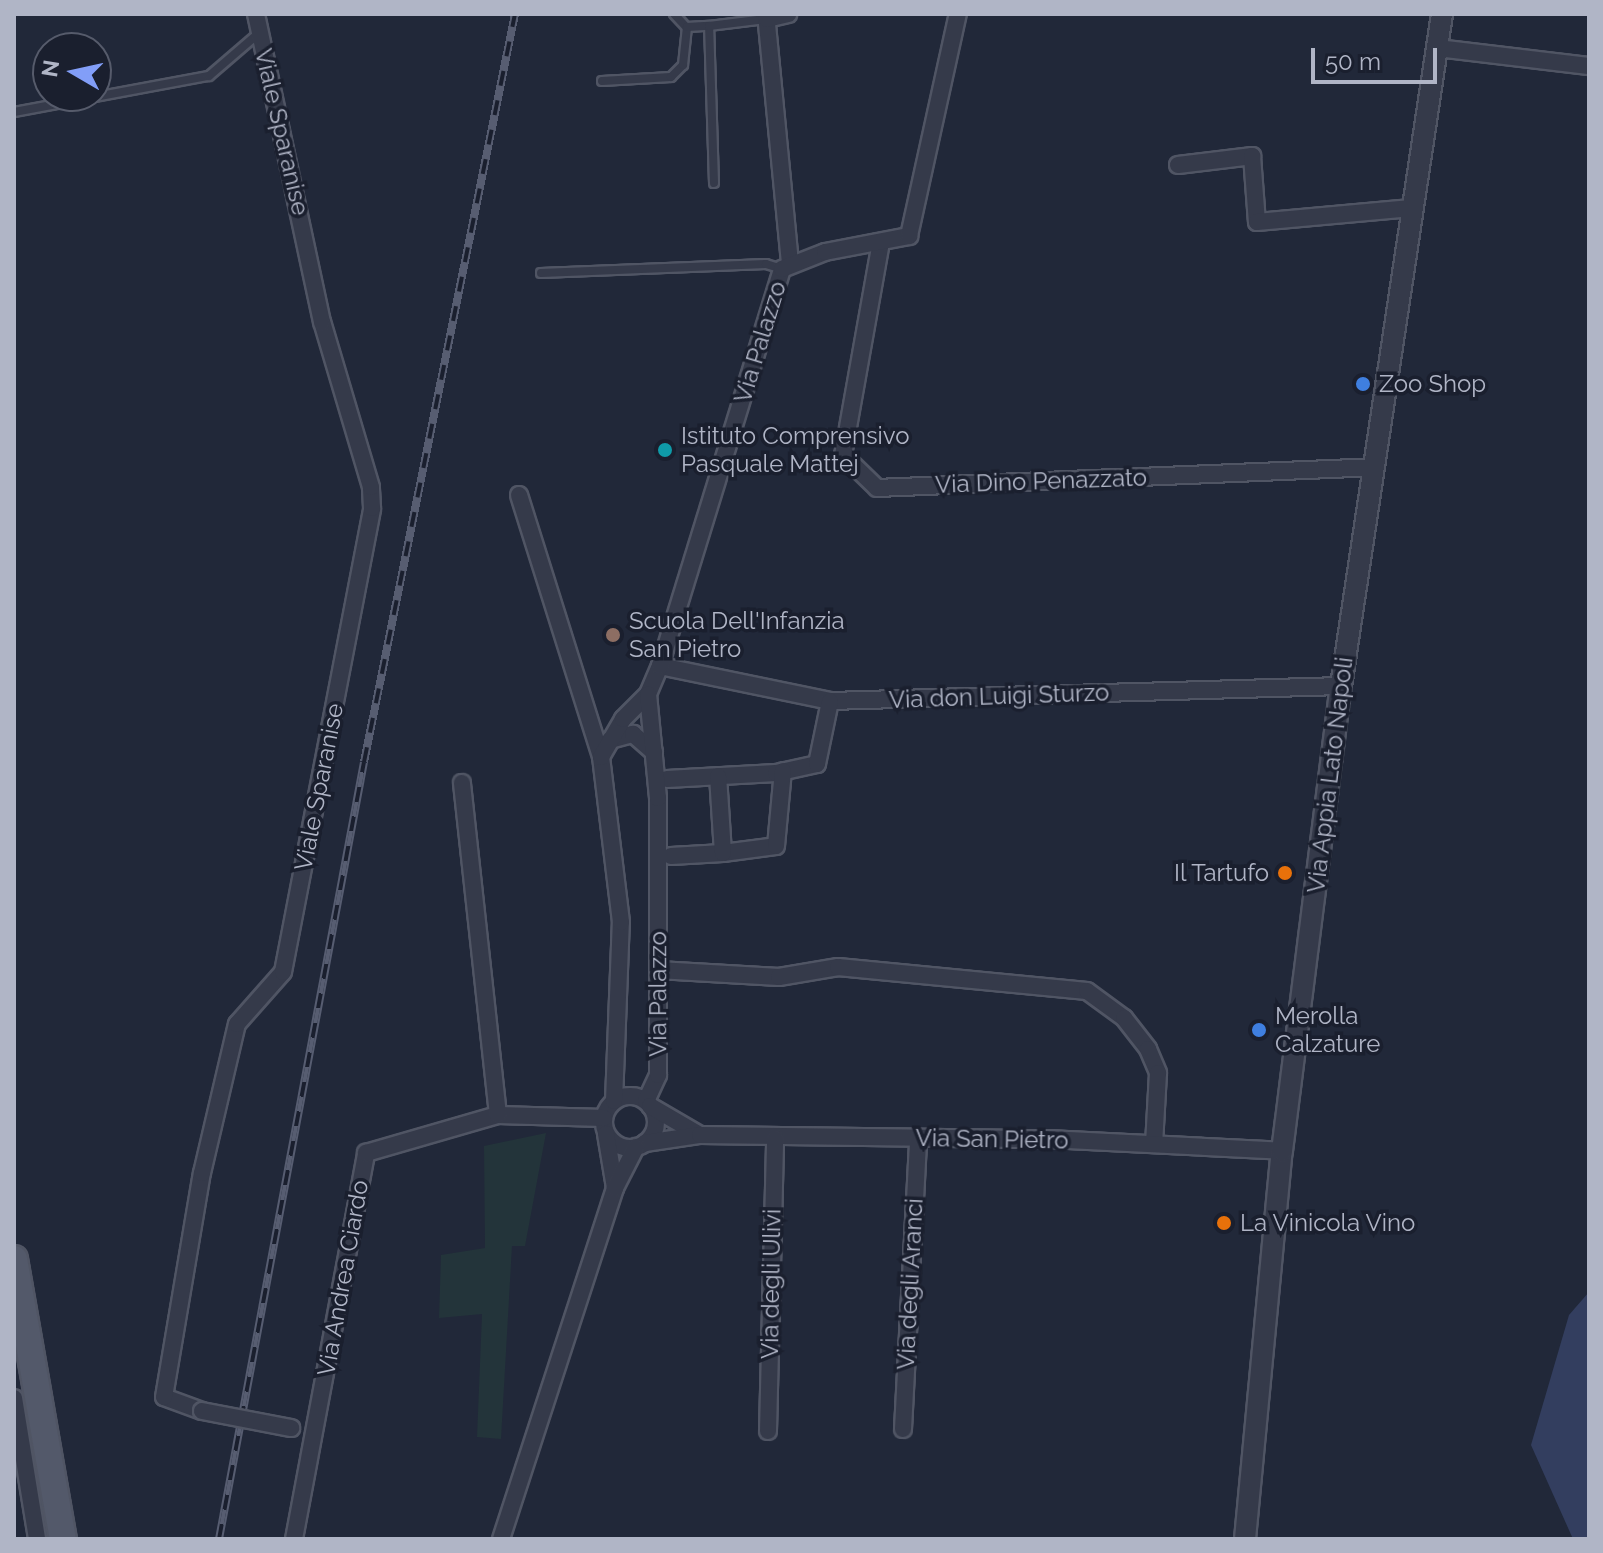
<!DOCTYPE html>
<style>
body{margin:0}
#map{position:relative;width:1603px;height:1553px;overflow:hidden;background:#212839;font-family:Raleway,sans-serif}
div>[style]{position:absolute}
.green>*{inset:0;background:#23343a}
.water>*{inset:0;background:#333e5f}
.roads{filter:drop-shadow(2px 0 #505564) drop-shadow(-2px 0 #505564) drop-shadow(0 2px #505564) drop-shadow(0 -2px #505564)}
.service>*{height:8px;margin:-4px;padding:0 4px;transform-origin:4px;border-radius:4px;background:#353a4a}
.minor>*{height:16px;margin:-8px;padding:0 8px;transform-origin:8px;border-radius:8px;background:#353a4a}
.minor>.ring{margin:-8px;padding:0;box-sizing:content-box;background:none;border:16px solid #353a4a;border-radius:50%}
.tertiary>*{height:20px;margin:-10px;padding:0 10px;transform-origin:10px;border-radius:10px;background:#353a4a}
.primary>*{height:26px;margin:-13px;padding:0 13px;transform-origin:13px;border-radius:13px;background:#53596a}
.rail>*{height:8px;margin-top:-4px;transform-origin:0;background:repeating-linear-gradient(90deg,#1a1f2e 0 15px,#575d71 0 30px);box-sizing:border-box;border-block:2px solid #575d71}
.bridges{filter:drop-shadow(2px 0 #505564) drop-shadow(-2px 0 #505564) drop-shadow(0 2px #505564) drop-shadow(0 -2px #505564)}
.minor-bridge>*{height:16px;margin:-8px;padding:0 8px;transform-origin:8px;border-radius:8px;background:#353a4a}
.dots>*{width:22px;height:22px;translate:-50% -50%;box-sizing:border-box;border:4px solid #1a1f2e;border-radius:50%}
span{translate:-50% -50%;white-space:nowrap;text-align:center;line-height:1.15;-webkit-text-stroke:7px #1a1f2e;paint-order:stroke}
.street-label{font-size:24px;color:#b0b5c6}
.poi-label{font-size:24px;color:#b0b5c6}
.left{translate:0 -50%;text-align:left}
.right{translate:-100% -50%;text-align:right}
.frame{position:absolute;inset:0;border:16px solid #b0b5c6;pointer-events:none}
.north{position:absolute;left:32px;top:32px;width:80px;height:80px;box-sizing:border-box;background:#1a1f2e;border:2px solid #565b6b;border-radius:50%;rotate:279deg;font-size:22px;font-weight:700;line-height:32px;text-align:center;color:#b0b5c6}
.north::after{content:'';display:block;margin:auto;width:28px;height:36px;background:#829ef8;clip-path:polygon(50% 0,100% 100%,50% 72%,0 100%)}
.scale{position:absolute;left:1311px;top:48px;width:126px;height:36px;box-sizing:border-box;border:4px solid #b0b5c6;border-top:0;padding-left:10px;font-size:24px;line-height:28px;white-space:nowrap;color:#b0b5c6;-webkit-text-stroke:6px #1a1f2e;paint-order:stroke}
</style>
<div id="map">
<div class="green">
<i style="clip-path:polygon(546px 1133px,525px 1246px,512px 1246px,501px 1439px,477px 1437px,482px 1314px,439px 1318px,441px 1255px,485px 1248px,484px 1146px)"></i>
</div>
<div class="water">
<i style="clip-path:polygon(1589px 1292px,1589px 1539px,1573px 1539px,1531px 1445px,1569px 1315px)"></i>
</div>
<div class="roads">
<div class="service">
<i style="left:674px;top:14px;width:19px;rotate:47deg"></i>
<i style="left:602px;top:81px;width:69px;rotate:-3.3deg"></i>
<i style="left:671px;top:77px;width:17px;rotate:-45deg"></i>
<i style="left:683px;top:65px;width:38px;rotate:-84deg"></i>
<i style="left:687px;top:27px;width:22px;rotate:-3deg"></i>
<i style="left:14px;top:112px;width:198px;rotate:-10.5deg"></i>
<i style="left:209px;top:76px;width:66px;rotate:-40.7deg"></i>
<i style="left:714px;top:183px;width:157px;rotate:-91.8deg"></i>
<i style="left:709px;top:26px;width:57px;rotate:-7deg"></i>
<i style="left:541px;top:273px;width:225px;rotate:-2.3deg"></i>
<i style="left:766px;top:264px;width:17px;rotate:17deg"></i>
</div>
<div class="minor">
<i style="left:766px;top:14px;width:250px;rotate:84.5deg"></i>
<i style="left:767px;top:19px;width:22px;rotate:-13deg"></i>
<i style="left:1437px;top:48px;width:153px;rotate:6.8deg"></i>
<i style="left:1178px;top:165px;width:75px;rotate:-6.9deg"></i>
<i style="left:1252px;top:156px;width:66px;rotate:85.7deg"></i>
<i style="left:1257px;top:222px;width:155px;rotate:-5.2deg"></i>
<i style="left:881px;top:242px;width:216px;rotate:100.1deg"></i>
<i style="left:843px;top:455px;width:47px;rotate:44.1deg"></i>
<i style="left:877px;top:488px;width:497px;rotate:-2.4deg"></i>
<i style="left:519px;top:495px;width:275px;rotate:72.6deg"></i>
<i style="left:660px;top:666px;width:174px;rotate:11.6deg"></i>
<i style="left:830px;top:701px;width:511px;rotate:-1.68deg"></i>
<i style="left:610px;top:740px;width:24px;rotate:-15deg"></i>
<i style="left:633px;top:734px;width:28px;rotate:41deg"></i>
<i style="left:667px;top:779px;width:109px;rotate:-3.2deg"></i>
<i style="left:776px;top:773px;width:42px;rotate:-12.4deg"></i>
<i style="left:817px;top:764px;width:64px;rotate:-78.3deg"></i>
<i style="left:723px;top:853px;width:53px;rotate:-7.5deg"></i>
<i style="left:776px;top:846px;width:75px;rotate:-84.7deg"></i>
<i style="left:671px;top:856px;width:52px;rotate:-3.3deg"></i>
<i style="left:723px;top:853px;width:77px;rotate:-93.7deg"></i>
<i style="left:658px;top:970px;width:121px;rotate:3.3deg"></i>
<i style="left:779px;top:977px;width:60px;rotate:-9.6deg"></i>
<i style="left:838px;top:967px;width:250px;rotate:5.5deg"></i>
<i style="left:1087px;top:991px;width:46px;rotate:36.1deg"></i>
<i style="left:1124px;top:1018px;width:39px;rotate:52deg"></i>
<i style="left:1148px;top:1049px;width:26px;rotate:67deg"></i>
<i style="left:1158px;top:1073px;width:71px;rotate:93.2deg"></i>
<i class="ring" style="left:604px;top:1096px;width:36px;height:36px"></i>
<i style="left:614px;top:1101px;width:179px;rotate:-87.8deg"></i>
<i style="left:621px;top:922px;width:166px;rotate:-96.9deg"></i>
<i style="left:601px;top:757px;width:44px;rotate:-59.9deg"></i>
<i style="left:623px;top:719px;width:35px;rotate:-45deg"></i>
<i style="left:648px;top:694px;width:30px;rotate:-67deg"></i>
<i style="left:660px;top:666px;width:415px;rotate:-72.9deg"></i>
<i style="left:782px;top:269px;width:46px;rotate:-21.6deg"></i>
<i style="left:825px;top:252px;width:86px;rotate:-10.8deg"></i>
<i style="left:909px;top:236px;width:227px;rotate:-77.6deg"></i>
<i style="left:646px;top:1101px;width:29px;rotate:-65deg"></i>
<i style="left:658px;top:1075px;width:277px;rotate:-90deg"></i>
<i style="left:658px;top:798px;width:104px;rotate:-95.5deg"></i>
<i style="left:650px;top:1106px;width:58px;rotate:30.1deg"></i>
<i style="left:498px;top:1115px;width:106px;rotate:1.6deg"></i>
<i style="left:606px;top:1134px;width:55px;rotate:80.5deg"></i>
<i style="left:645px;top:1143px;width:56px;rotate:-8.3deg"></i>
<i style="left:700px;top:1135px;width:348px;rotate:0.7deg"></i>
<i style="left:1048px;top:1139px;width:234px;rotate:2.9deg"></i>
<i style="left:14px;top:1398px;width:143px;rotate:80.7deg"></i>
<i style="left:202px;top:1411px;width:40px;rotate:-159.8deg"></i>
<i style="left:164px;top:1397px;width:227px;rotate:-80.4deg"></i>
<i style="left:202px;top:1173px;width:153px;rotate:-76.8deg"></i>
<i style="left:237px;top:1024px;width:69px;rotate:-48.5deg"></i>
<i style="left:283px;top:972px;width:472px;rotate:-79.1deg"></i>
<i style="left:372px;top:508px;width:21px;rotate:-93deg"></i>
<i style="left:371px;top:487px;width:172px;rotate:-106.5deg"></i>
<i style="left:322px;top:322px;width:315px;rotate:-102.1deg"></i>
<i style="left:903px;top:1429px;width:291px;rotate:-87deg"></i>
<i style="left:768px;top:1431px;width:293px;rotate:-88.6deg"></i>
<i style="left:294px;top:1539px;width:393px;rotate:-79.4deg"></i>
<i style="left:366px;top:1153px;width:137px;rotate:-16.1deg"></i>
<i style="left:498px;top:1115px;width:334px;rotate:-96.2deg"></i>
<i style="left:501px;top:1539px;width:369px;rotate:-72deg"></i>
<i style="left:615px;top:1188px;width:46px;rotate:-62.9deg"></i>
</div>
<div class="tertiary">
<i style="left:1245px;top:1539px;width:390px;rotate:-84.6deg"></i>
<i style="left:1282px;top:1151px;width:469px;rotate:-82.8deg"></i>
<i style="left:1341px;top:686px;width:680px;rotate:-81.45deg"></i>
</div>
<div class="primary">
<i style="left:14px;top:1259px;width:284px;rotate:80.1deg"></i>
</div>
</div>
<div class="rail">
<i style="left:219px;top:1539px;width:790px;rotate:-79.43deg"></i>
<i style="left:364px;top:762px;width:763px;rotate:-78.59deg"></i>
</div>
<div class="bridges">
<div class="minor-bridge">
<i style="left:202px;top:1411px;width:91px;rotate:10.8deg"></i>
</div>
</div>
<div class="dots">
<i style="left:1363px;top:384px;background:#3f7fe0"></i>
<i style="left:665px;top:450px;background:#0f9aa8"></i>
<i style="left:613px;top:635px;background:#8d6e63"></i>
<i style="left:1285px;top:873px;background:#e8710a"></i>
<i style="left:1259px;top:1030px;background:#3f7fe0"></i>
<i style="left:1224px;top:1223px;background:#e8710a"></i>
</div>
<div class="street-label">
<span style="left:282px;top:132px;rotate:77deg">Viale Sparanise</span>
<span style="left:760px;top:342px;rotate:-73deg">Via Palazzo</span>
<span style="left:1041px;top:481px;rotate:-2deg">Via Dino Penazzato</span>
<span style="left:999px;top:696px;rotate:-2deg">Via don Luigi Sturzo</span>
<span style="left:1330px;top:775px;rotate:-83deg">Via Appia Lato Napoli</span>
<span style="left:319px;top:787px;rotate:-79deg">Viale Sparanise</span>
<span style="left:658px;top:994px;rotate:-90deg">Via Palazzo</span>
<span style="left:992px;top:1139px;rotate:1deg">Via San Pietro</span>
<span style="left:343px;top:1278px;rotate:-80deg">Via Andrea Ciardo</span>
<span style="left:771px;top:1284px;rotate:-89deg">Via degli Ulivi</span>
<span style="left:910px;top:1284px;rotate:-87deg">Via degli Aranci</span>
</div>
<div class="poi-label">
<span class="left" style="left:1379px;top:384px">Zoo Shop</span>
<span class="left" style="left:681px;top:450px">Istituto Comprensivo<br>Pasquale Mattej</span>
<span class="left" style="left:629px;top:635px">Scuola Dell'Infanzia<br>San Pietro</span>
<span class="right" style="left:1269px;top:873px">Il Tartufo</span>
<span class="left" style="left:1275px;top:1030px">Merolla<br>Calzature</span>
<span class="left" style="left:1240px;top:1223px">La Vinicola Vino</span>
</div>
<div class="frame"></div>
<div class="north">N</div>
<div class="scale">50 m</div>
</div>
